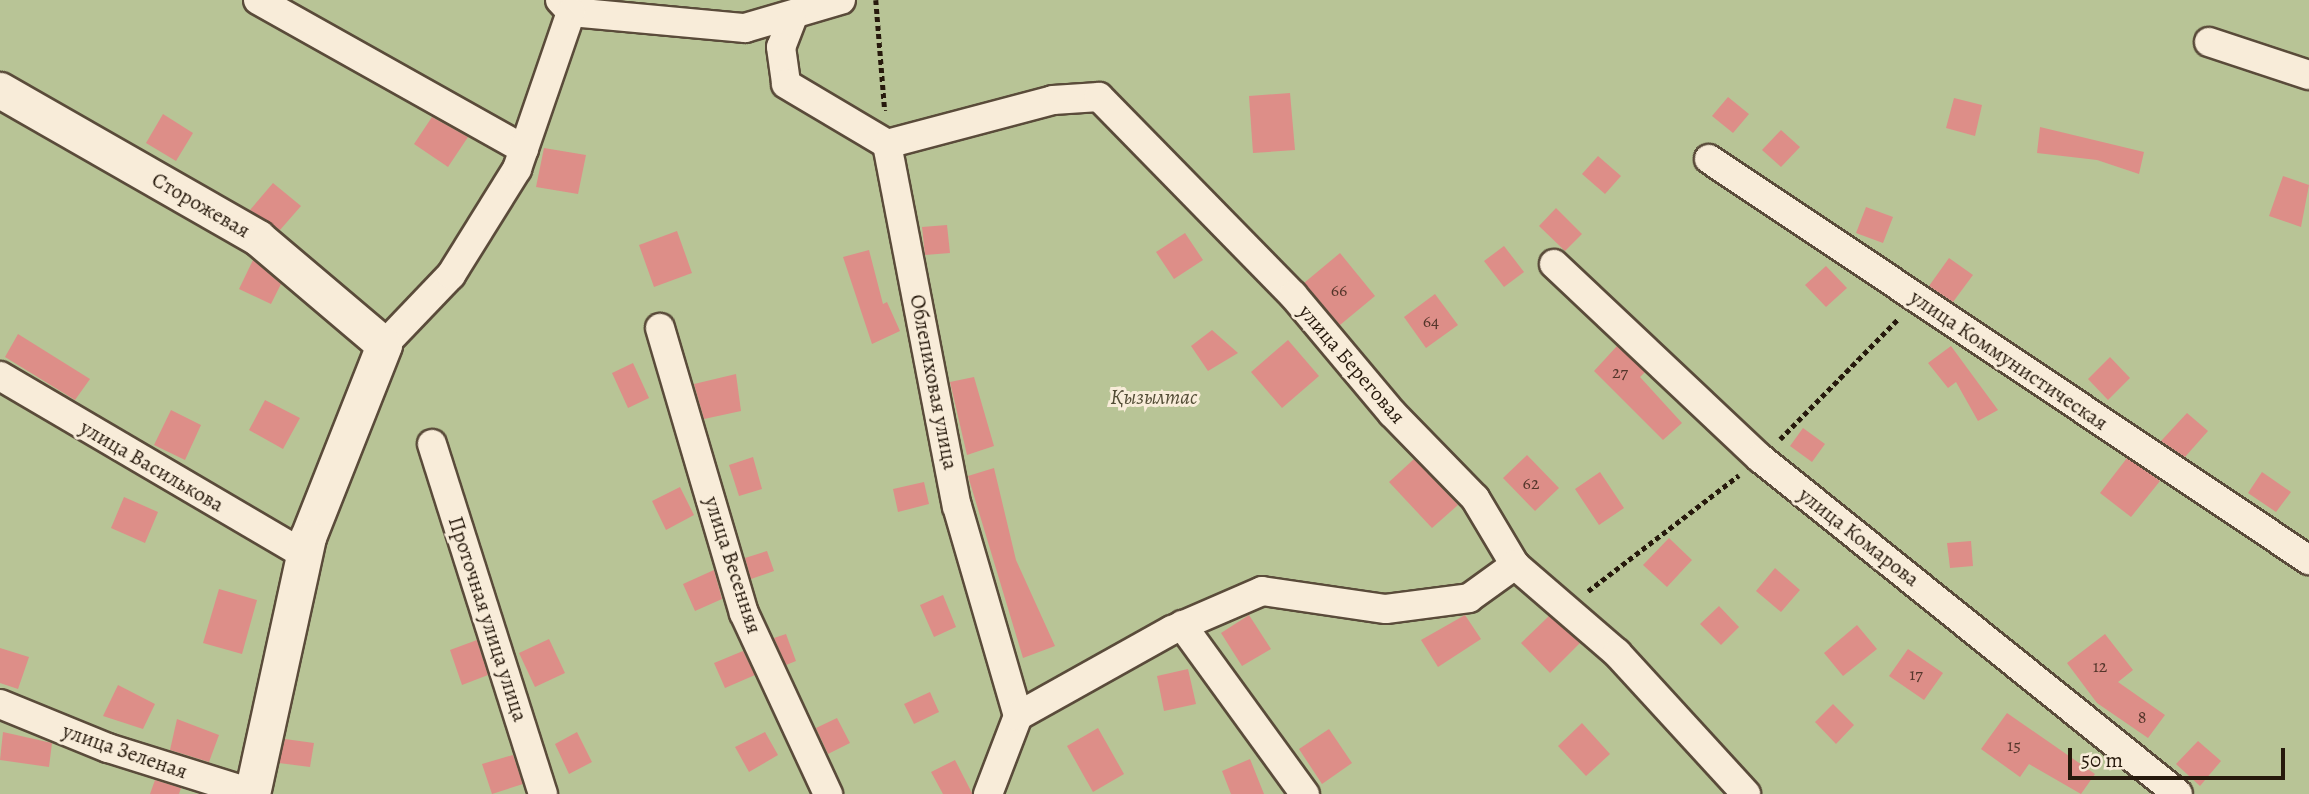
<!DOCTYPE html>
<meta charset="utf-8">
<style>
body{margin:0}
#map{position:relative;width:2309px;height:794px;overflow:hidden;background:#f5e2c4;font-family:Alegreya,serif}
div>[style]{position:absolute}
.green>*{inset:0;background:#b8c496}
.building>*{inset:0;background:#dd8e88}
.path>*{height:4.5px;margin-top:-2.25px;transform-origin:0;background:repeating-linear-gradient(90deg,#26190c 0 5px,transparent 0 8.5px)}
.roads{filter:drop-shadow(2px 0 #5a4b3a) drop-shadow(-2px 0 #5a4b3a) drop-shadow(0 2px #5a4b3a) drop-shadow(0 -2px #5a4b3a)}
.minor>*{height:28px;margin:-14px;padding:0 14px;transform-origin:14px;border-radius:14px;background:#f8ecd9}
.tertiary>*{height:35px;margin:-17.5px;padding:0 17.5px;transform-origin:17.5px;border-radius:17.5px;background:#f8ecd9}
span{translate:-50% -50%;white-space:nowrap;text-align:center;line-height:1.15;-webkit-text-stroke:6px #f8ecd9;paint-order:stroke}
.number-label{font-size:18px;color:#54362b}
.number-label span{-webkit-text-stroke-width:0}
.street-label{font-size:21px;color:#26190c}
.park-label{font-size:21px;color:#524c35;font-style:italic}
.scale{position:absolute;left:2068px;top:748px;width:217px;height:32px;box-sizing:border-box;border:4px solid #26190c;border-top:0;padding-left:9px;font-size:21px;line-height:24px;white-space:nowrap;color:#26190c;-webkit-text-stroke:5px #f8ecd9;paint-order:stroke}
</style>
<div id="map">
<div class="green">
<i style="clip-path:polygon(0 0,2309px 0,2309px 794px,0 794px)"></i>
</div>
<div class="building">
<i style="clip-path:polygon(1290px 93px,1295px 150px,1253px 153px,1249px 96px)"></i>
<i style="clip-path:polygon(1728px 97px,1749px 114px,1733px 133px,1712px 116px)"></i>
<i style="clip-path:polygon(1954px 98px,1982px 105px,1975px 136px,1946px 128px)"></i>
<i style="clip-path:polygon(163px 114px,193px 133px,176px 161px,146px 143px)"></i>
<i style="clip-path:polygon(432px 117px,468px 137px,448px 167px,414px 144px)"></i>
<i style="clip-path:polygon(2040px 127px,2144px 152px,2139px 174px,2097px 160px,2037px 153px)"></i>
<i style="clip-path:polygon(1781px 130px,1800px 147px,1781px 167px,1762px 150px)"></i>
<i style="clip-path:polygon(544px 148px,586px 155px,578px 194px,536px 187px)"></i>
<i style="clip-path:polygon(1598px 156px,1621px 176px,1605px 194px,1582px 174px)"></i>
<i style="clip-path:polygon(2283px 176px,2309px 185px,2301px 227px,2269px 216px)"></i>
<i style="clip-path:polygon(273px 183px,301px 206px,280px 230px,250px 210px)"></i>
<i style="clip-path:polygon(1866px 207px,1893px 217px,1883px 243px,1856px 233px)"></i>
<i style="clip-path:polygon(1556px 208px,1582px 234px,1565px 251px,1539px 226px)"></i>
<i style="clip-path:polygon(947px 225px,950px 253px,925px 255px,922px 227px)"></i>
<i style="clip-path:polygon(677px 231px,692px 273px,654px 287px,639px 245px)"></i>
<i style="clip-path:polygon(1185px 233px,1203px 260px,1174px 279px,1156px 252px)"></i>
<i style="clip-path:polygon(1504px 246px,1524px 272px,1504px 287px,1484px 261px)"></i>
<i style="clip-path:polygon(869px 250px,883px 304px,887px 302px,900px 331px,872px 344px,843px 257px)"></i>
<i style="clip-path:polygon(1340px 253px,1375px 296px,1340px 325px,1304px 283px)"></i>
<i style="clip-path:polygon(1949px 258px,1973px 275px,1953px 302px,1929px 286px)"></i>
<i style="clip-path:polygon(253px 260px,281px 284px,271px 304px,239px 289px)"></i>
<i style="clip-path:polygon(1826px 266px,1847px 288px,1826px 307px,1805px 285px)"></i>
<i style="clip-path:polygon(1435px 294px,1458px 325px,1426px 348px,1404px 317px)"></i>
<i style="clip-path:polygon(1212px 330px,1238px 353px,1208px 371px,1191px 346px)"></i>
<i style="clip-path:polygon(18px 334px,90px 379px,75px 400px,5px 357px)"></i>
<i style="clip-path:polygon(1288px 340px,1319px 376px,1282px 408px,1251px 372px)"></i>
<i style="clip-path:polygon(1617px 346px,1645px 372px,1640px 377px,1682px 423px,1663px 440px,1594px 371px)"></i>
<i style="clip-path:polygon(1951px 346px,1998px 410px,1978px 421px,1956px 382px,1948px 388px,1928px 363px)"></i>
<i style="clip-path:polygon(2110px 357px,2130px 378px,2108px 400px,2088px 379px)"></i>
<i style="clip-path:polygon(633px 363px,649px 398px,628px 408px,612px 373px)"></i>
<i style="clip-path:polygon(736px 374px,741px 411px,704px 419px,694px 384px)"></i>
<i style="clip-path:polygon(974px 377px,994px 446px,967px 455px,950px 382px)"></i>
<i style="clip-path:polygon(265px 400px,300px 418px,283px 449px,249px 430px)"></i>
<i style="clip-path:polygon(171px 410px,201px 425px,185px 460px,154px 445px)"></i>
<i style="clip-path:polygon(2187px 413px,2208px 431px,2185px 457px,2161px 441px)"></i>
<i style="clip-path:polygon(1803px 428px,1825px 444px,1812px 462px,1790px 446px)"></i>
<i style="clip-path:polygon(1527px 455px,1559px 488px,1535px 511px,1503px 478px)"></i>
<i style="clip-path:polygon(753px 457px,762px 489px,739px 496px,729px 465px)"></i>
<i style="clip-path:polygon(2127px 458px,2160px 481px,2131px 517px,2100px 493px)"></i>
<i style="clip-path:polygon(1414px 459px,1458px 505px,1432px 528px,1389px 482px)"></i>
<i style="clip-path:polygon(994px 468px,1016px 560px,1055px 646px,1023px 658px,968px 476px)"></i>
<i style="clip-path:polygon(1600px 472px,1624px 508px,1599px 525px,1575px 489px)"></i>
<i style="clip-path:polygon(2262px 472px,2291px 492px,2276px 512px,2248px 493px)"></i>
<i style="clip-path:polygon(924px 482px,929px 504px,898px 512px,893px 489px)"></i>
<i style="clip-path:polygon(680px 487px,694px 515px,666px 530px,652px 501px)"></i>
<i style="clip-path:polygon(124px 497px,158px 512px,145px 543px,111px 528px)"></i>
<i style="clip-path:polygon(1669px 538px,1692px 560px,1667px 587px,1643px 565px)"></i>
<i style="clip-path:polygon(1971px 541px,1973px 566px,1950px 568px,1947px 543px)"></i>
<i style="clip-path:polygon(767px 551px,774px 571px,751px 579px,745px 558px)"></i>
<i style="clip-path:polygon(1775px 568px,1800px 590px,1781px 612px,1756px 591px)"></i>
<i style="clip-path:polygon(714px 570px,722px 599px,695px 611px,683px 584px)"></i>
<i style="clip-path:polygon(219px 589px,257px 600px,242px 654px,203px 643px)"></i>
<i style="clip-path:polygon(943px 595px,956px 627px,934px 637px,920px 605px)"></i>
<i style="clip-path:polygon(1719px 606px,1739px 627px,1721px 645px,1700px 624px)"></i>
<i style="clip-path:polygon(1249px 615px,1271px 649px,1242px 666px,1221px 633px)"></i>
<i style="clip-path:polygon(1465px 615px,1481px 639px,1438px 667px,1421px 640px)"></i>
<i style="clip-path:polygon(1549px 616px,1580px 643px,1550px 673px,1521px 643px)"></i>
<i style="clip-path:polygon(1857px 625px,1877px 649px,1843px 676px,1824px 653px)"></i>
<i style="clip-path:polygon(786px 634px,796px 661px,786px 665px,774px 638px)"></i>
<i style="clip-path:polygon(2105px 634px,2133px 670px,2118px 682px,2165px 715px,2148px 738px,2097px 703px,2067px 663px)"></i>
<i style="clip-path:polygon(549px 639px,565px 673px,535px 687px,519px 653px)"></i>
<i style="clip-path:polygon(477px 640px,488px 675px,462px 685px,450px 650px)"></i>
<i style="clip-path:polygon(0 648px,29px 657px,18px 689px,0 683px)"></i>
<i style="clip-path:polygon(1908px 649px,1943px 673px,1924px 700px,1889px 676px)"></i>
<i style="clip-path:polygon(743px 651px,755px 675px,725px 688px,714px 663px)"></i>
<i style="clip-path:polygon(1188px 669px,1196px 704px,1164px 711px,1157px 676px)"></i>
<i style="clip-path:polygon(118px 685px,155px 704px,143px 729px,103px 716px)"></i>
<i style="clip-path:polygon(930px 692px,939px 712px,914px 724px,904px 704px)"></i>
<i style="clip-path:polygon(1833px 704px,1854px 725px,1836px 744px,1815px 722px)"></i>
<i style="clip-path:polygon(2007px 713px,2095px 774px,2081px 794px,2029px 764px,2020px 777px,1981px 749px)"></i>
<i style="clip-path:polygon(837px 718px,850px 743px,828px 754px,816px 728px)"></i>
<i style="clip-path:polygon(177px 719px,219px 735px,209px 762px,170px 750px)"></i>
<i style="clip-path:polygon(1582px 723px,1610px 754px,1586px 776px,1558px 746px)"></i>
<i style="clip-path:polygon(1098px 728px,1124px 774px,1093px 792px,1067px 746px)"></i>
<i style="clip-path:polygon(1329px 729px,1352px 763px,1322px 784px,1299px 749px)"></i>
<i style="clip-path:polygon(3px 732px,52px 743px,49px 767px,0 760px)"></i>
<i style="clip-path:polygon(577px 732px,592px 762px,569px 774px,555px 744px)"></i>
<i style="clip-path:polygon(765px 732px,778px 755px,749px 772px,735px 747px)"></i>
<i style="clip-path:polygon(285px 739px,314px 743px,310px 767px,279px 763px)"></i>
<i style="clip-path:polygon(2198px 741px,2221px 761px,2200px 786px,2176px 764px)"></i>
<i style="clip-path:polygon(513px 755px,523px 784px,492px 794px,482px 764px)"></i>
<i style="clip-path:polygon(1250px 759px,1264px 794px,1231px 794px,1222px 771px)"></i>
<i style="clip-path:polygon(955px 760px,972px 793px,972px 794px,943px 794px,931px 772px)"></i>
<i style="clip-path:polygon(155px 780px,181px 788px,179px 794px,150px 794px)"></i>
</div>
<div class="path">
<i style="left:876px;top:0;width:111px;rotate:85.4deg"></i>
<i style="left:1780px;top:439px;width:170px;rotate:-45.5deg"></i>
<i style="left:1588px;top:591px;width:190px;rotate:-37.5deg"></i>
</div>
<div class="roads">
<div class="minor">
<i style="left:258px;top:0;width:305px;rotate:29.3deg"></i>
<i style="left:560px;top:0;width:16px;rotate:47deg"></i>
<i style="left:571px;top:12px;width:175px;rotate:5.3deg"></i>
<i style="left:745px;top:28px;width:100px;rotate:-16.3deg"></i>
<i style="left:792px;top:19px;width:30px;rotate:111deg"></i>
<i style="left:781px;top:47px;width:37px;rotate:82deg"></i>
<i style="left:786px;top:84px;width:117px;rotate:30.7deg"></i>
<i style="left:887px;top:144px;width:369px;rotate:79.1deg"></i>
<i style="left:957px;top:506px;width:219px;rotate:73.8deg"></i>
<i style="left:1018px;top:716px;width:84px;rotate:111deg"></i>
<i style="left:2209px;top:42px;width:105px;rotate:18.3deg"></i>
<i style="left:887px;top:144px;width:172px;rotate:-14.8deg"></i>
<i style="left:1053px;top:100px;width:46px;rotate:-3.7deg"></i>
<i style="left:1099px;top:97px;width:277px;rotate:45.6deg"></i>
<i style="left:1293px;top:295px;width:154px;rotate:50deg"></i>
<i style="left:1392px;top:413px;width:119px;rotate:45.7deg"></i>
<i style="left:1475px;top:498px;width:78px;rotate:59.2deg"></i>
<i style="left:1515px;top:565px;width:135px;rotate:40.8deg"></i>
<i style="left:1617px;top:653px;width:191px;rotate:47.5deg"></i>
<i style="left:1709px;top:159px;width:722px;rotate:33.76deg"></i>
<i style="left:1554px;top:264px;width:283px;rotate:43.3deg"></i>
<i style="left:1760px;top:458px;width:536px;rotate:38.79deg"></i>
<i style="left:660px;top:328px;width:297px;rotate:73.6deg"></i>
<i style="left:744px;top:613px;width:200px;rotate:65.1deg"></i>
<i style="left:384px;top:345px;width:97px;rotate:-46.3deg"></i>
<i style="left:451px;top:275px;width:125px;rotate:-58.1deg"></i>
<i style="left:517px;top:169px;width:166px;rotate:-71deg"></i>
<i style="left:0;top:376px;width:352px;rotate:30.4deg"></i>
<i style="left:432px;top:444px;width:367px;rotate:72.4deg"></i>
<i style="left:1182px;top:625px;width:209px;rotate:54deg"></i>
<i style="left:0;top:704px;width:117px;rotate:22.2deg"></i>
<i style="left:108px;top:748px;width:151px;rotate:17.4deg"></i>
<i style="left:1018px;top:716px;width:176px;rotate:-29.2deg"></i>
<i style="left:1172px;top:630px;width:98px;rotate:-23.4deg"></i>
<i style="left:1262px;top:591px;width:125px;rotate:8.3deg"></i>
<i style="left:1386px;top:609px;width:84px;rotate:-7.5deg"></i>
<i style="left:1469px;top:598px;width:57px;rotate:-35.7deg"></i>
</div>
<div class="tertiary">
<i style="left:0;top:90px;width:297px;rotate:29.8deg"></i>
<i style="left:258px;top:238px;width:165px;rotate:40.3deg"></i>
<i style="left:384px;top:345px;width:206px;rotate:111.6deg"></i>
<i style="left:308px;top:537px;width:263px;rotate:102.3deg"></i>
</div>
</div>
<div class="number-label">
<span style="left:1339px;top:290px">66</span>
<span style="left:1431px;top:321px">64</span>
<span style="left:1620px;top:372px">27</span>
<span style="left:1531px;top:483px">62</span>
<span style="left:2100px;top:666px">12</span>
<span style="left:1916px;top:674px">17</span>
<span style="left:2142px;top:717px">8</span>
<span style="left:2014px;top:745px">15</span>
</div>
<div class="street-label">
<span style="left:201px;top:205px;rotate:30deg">Сторожевая</span>
<span style="left:2009px;top:360px;rotate:34deg">улица Коммунистическая</span>
<span style="left:1352px;top:364px;rotate:49deg">улица Береговая</span>
<span style="left:934px;top:382px;rotate:79deg">Облепиховая улица</span>
<span style="left:152px;top:466px;rotate:30deg">улица Василькова</span>
<span style="left:1859px;top:537px;rotate:38deg">улица Комарова</span>
<span style="left:733px;top:565px;rotate:72deg">улица Весенняя</span>
<span style="left:488px;top:619px;rotate:72deg">Проточная улица улица</span>
<span style="left:125px;top:751px;rotate:19deg">улица Зеленая</span>
</div>
<div class="park-label">
<span style="left:1154px;top:397px">Қызылтас</span>
</div>
<div class="scale">50 m</div>
</div>
